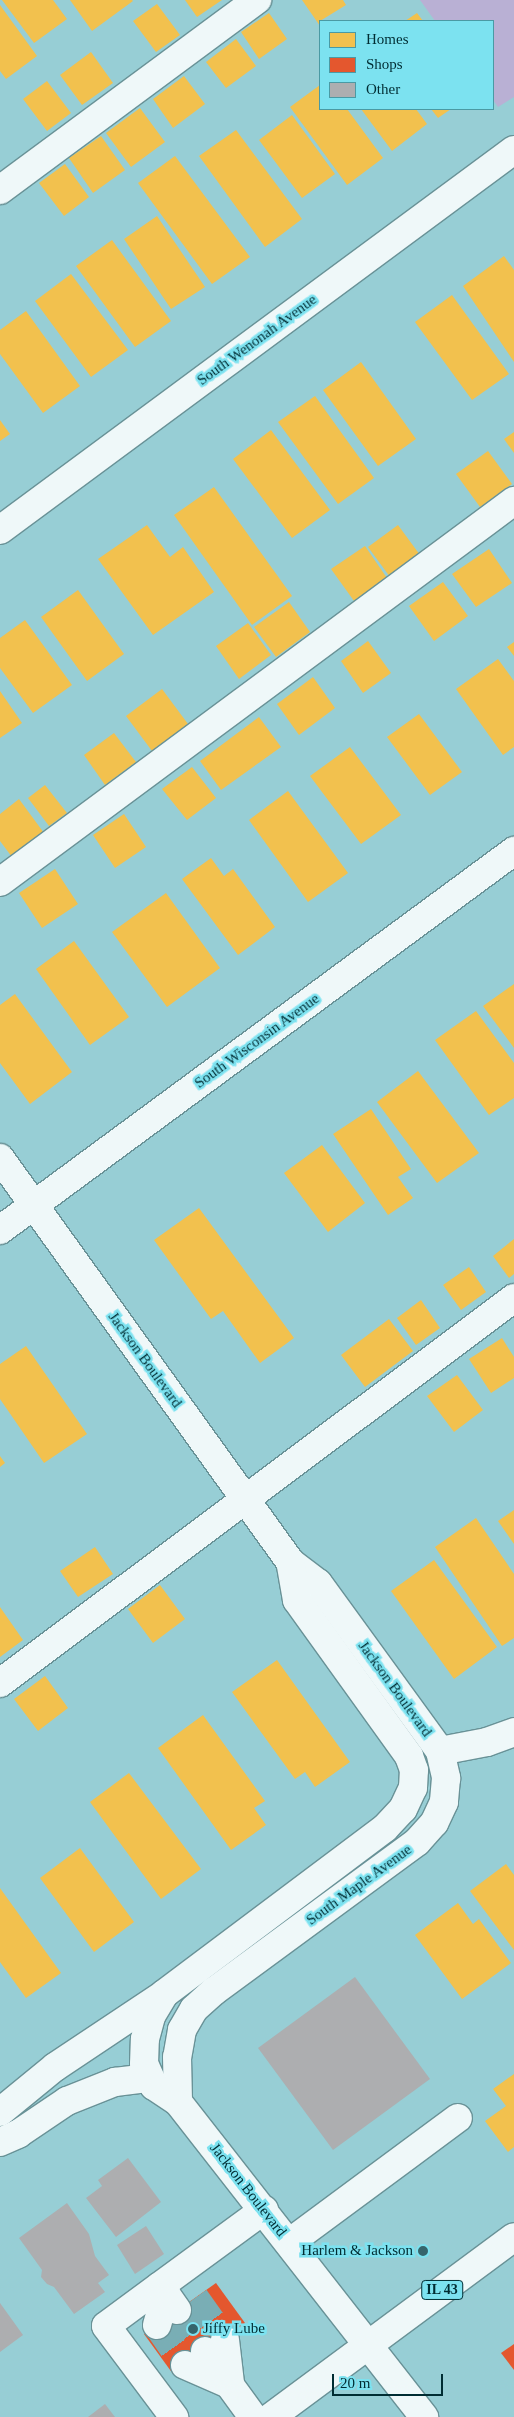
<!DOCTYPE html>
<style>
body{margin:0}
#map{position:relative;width:514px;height:2417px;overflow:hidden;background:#97ced5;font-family:Georgia,serif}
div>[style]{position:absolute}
.green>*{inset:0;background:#b9b0d4}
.homes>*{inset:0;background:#f2c14e}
.shops>*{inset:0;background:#e4572e}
.building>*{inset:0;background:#adaeb0}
.minor-tunnel>*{height:28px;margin-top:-14px;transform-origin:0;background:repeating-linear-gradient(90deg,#79aeb5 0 28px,transparent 0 42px)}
.roads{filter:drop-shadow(1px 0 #699297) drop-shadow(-1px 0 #699297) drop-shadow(0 1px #699297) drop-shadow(0 -1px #699297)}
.minor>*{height:28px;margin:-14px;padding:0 14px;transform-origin:14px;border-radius:14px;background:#eff8f9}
.major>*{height:28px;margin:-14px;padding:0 14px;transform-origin:14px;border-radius:14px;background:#eff8f9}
.dots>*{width:14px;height:14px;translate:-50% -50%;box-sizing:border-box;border:2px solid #7ce2f0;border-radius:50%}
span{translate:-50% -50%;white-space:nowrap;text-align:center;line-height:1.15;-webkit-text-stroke:5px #7ce2f0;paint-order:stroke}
.shield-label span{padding:1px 4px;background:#7ce2f0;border:1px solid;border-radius:4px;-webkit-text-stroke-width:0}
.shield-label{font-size:14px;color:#002d33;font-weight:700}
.street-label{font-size:15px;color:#002d33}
.poi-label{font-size:15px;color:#002d33}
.right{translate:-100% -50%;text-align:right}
.left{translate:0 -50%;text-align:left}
.legend{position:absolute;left:319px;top:20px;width:175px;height:90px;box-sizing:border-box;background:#7ce2f0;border:1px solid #4a9aa4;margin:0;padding:6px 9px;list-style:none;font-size:15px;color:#002d33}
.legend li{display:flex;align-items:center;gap:10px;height:25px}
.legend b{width:25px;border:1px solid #4a9aa4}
.scale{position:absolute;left:332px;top:2374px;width:111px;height:22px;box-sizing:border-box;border:2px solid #002d33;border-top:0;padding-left:6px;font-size:15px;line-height:18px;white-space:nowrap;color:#002d33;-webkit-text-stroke:4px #7ce2f0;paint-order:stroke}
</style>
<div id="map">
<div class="green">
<i style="clip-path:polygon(420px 0,514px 0,514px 97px,498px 107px,493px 100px,493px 21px,435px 21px)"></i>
</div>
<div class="homes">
<i style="clip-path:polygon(2px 0,53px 0,67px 19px,34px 43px)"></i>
<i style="clip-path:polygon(70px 0,132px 0,133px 1px,92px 31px)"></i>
<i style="clip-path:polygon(185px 0,222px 0,197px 17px)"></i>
<i style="clip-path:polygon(302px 0,343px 0,346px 5px,320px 21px,320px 26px)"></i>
<i style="clip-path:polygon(157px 4px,180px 35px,156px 52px,133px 21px)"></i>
<i style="clip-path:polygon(0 5px,37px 56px,6px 79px,0 71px)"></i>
<i style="clip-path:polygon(269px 13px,287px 39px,259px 59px,241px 32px)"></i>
<i style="clip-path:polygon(417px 13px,423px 21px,405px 21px)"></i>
<i style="clip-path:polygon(236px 39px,256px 66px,226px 88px,206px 62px)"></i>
<i style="clip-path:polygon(91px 52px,113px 83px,82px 105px,60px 75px)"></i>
<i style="clip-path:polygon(184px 76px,205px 104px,173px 128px,153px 99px)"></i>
<i style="clip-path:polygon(47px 81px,71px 113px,47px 131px,23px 99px)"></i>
<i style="clip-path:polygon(320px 85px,320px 109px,347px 109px,383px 158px,347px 185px,290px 107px)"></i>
<i style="clip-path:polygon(140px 108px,165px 142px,131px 167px,106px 133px)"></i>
<i style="clip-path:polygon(361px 109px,416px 109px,427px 124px,392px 151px)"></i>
<i style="clip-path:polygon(431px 109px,451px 109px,438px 118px)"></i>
<i style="clip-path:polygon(292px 115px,335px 174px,302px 198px,259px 140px)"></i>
<i style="clip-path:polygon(236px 130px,302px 219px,265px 247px,199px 156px)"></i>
<i style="clip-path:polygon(101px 136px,125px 170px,93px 193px,69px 158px)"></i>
<i style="clip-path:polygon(175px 156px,250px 257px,212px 284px,138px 183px)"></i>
<i style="clip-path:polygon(65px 164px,89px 197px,64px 216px,39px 183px)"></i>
<i style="clip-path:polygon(157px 216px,205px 287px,171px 309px,124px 239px)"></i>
<i style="clip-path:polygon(112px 240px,171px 321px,135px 347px,76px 266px)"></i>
<i style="clip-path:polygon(504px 256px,514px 270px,514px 362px,463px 286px)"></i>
<i style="clip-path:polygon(71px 274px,128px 350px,91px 377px,35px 301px)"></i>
<i style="clip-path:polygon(452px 295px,509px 374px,472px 400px,415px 322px)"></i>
<i style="clip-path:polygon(26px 311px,80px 386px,43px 413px,0 354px,0 330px)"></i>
<i style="clip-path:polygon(361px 362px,416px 439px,378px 466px,323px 390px)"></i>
<i style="clip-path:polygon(315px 396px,374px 478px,338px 504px,278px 422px)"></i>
<i style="clip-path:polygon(0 420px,10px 434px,0 441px)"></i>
<i style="clip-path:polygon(271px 430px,330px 510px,292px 538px,233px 459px)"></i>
<i style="clip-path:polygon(514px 432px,514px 453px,504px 439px)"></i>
<i style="clip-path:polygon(488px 451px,512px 484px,480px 507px,456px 474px)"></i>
<i style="clip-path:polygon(214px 487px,292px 596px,252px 625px,174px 515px)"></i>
<i style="clip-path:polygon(147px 525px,170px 557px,183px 547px,214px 592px,153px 635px,98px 559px)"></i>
<i style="clip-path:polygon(398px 525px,420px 555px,390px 577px,368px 547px)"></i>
<i style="clip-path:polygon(365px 546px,387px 578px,354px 601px,331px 569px)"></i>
<i style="clip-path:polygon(489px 549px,512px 583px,476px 607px,452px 574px)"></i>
<i style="clip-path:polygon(443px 582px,468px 616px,434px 641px,409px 606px)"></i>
<i style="clip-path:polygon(78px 590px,124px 654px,87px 681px,41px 617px)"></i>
<i style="clip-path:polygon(289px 602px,310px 632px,276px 657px,254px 627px)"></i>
<i style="clip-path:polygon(25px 620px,72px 685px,33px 713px,0 668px,0 638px)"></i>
<i style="clip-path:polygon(248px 623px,271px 655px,239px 679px,216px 646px)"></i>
<i style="clip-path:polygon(368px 641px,391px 673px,363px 693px,341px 661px)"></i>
<i style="clip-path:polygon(514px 642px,514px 656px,507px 647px)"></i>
<i style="clip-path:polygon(498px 659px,514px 681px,514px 747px,503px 755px,456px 689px)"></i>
<i style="clip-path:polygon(313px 677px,335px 708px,299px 735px,277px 704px)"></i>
<i style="clip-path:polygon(162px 689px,188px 724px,152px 751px,126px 716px)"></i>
<i style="clip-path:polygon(0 691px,22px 723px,0 738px)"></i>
<i style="clip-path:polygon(419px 714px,462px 772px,430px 795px,387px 737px)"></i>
<i style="clip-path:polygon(259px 717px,281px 747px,221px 790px,200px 761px)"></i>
<i style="clip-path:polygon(114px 733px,136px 762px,105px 785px,84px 755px)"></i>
<i style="clip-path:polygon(350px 747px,401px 815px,361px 844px,310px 776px)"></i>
<i style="clip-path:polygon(192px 767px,216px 798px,187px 820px,162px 789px)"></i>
<i style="clip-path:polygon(45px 785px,67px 813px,49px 826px,28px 798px)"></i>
<i style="clip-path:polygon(288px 791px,348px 873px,308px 902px,249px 820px)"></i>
<i style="clip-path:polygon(19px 799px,44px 833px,12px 857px,0 841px,0 814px)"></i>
<i style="clip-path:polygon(124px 814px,146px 847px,115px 868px,93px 835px)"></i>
<i style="clip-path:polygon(211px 858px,224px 876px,233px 869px,275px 927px,238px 955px,182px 879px)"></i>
<i style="clip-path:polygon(55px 869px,78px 904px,42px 928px,19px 893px)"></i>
<i style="clip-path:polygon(166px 893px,220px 968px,167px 1007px,112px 932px)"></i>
<i style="clip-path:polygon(74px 941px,129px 1017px,90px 1045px,36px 969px)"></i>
<i style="clip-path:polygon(514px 984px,514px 1048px,483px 1006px)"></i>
<i style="clip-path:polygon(15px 994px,72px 1072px,30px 1104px,0 1063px,0 1005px)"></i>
<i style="clip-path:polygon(476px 1011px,514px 1063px,514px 1098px,489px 1115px,435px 1040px)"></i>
<i style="clip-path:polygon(418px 1071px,479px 1153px,437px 1183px,377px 1102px)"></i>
<i style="clip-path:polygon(371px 1109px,411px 1169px,398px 1177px,413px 1198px,388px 1215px,333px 1134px)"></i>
<i style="clip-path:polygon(322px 1145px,365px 1203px,328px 1232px,284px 1173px)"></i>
<i style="clip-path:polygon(199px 1208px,294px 1338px,260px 1363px,223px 1311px,211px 1319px,154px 1240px)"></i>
<i style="clip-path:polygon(514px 1239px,514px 1274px,509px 1278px,493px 1256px)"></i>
<i style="clip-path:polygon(469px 1267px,486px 1292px,461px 1310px,443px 1285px)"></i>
<i style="clip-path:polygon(421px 1300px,440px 1328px,416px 1345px,397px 1318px)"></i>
<i style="clip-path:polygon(389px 1319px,413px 1351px,365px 1387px,341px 1355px)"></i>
<i style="clip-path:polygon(502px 1338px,514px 1357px,514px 1378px,491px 1393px,469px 1359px)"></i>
<i style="clip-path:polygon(26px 1346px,87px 1434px,44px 1463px,0 1399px,0 1364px)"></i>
<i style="clip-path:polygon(457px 1375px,483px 1410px,454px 1432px,427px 1396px)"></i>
<i style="clip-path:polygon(0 1456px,5px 1463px,0 1467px)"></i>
<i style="clip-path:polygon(514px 1510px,514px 1544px,498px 1521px)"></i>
<i style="clip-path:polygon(476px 1518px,514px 1574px,514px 1638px,502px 1646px,435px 1547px)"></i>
<i style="clip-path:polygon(95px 1547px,113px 1574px,78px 1597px,60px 1571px)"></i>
<i style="clip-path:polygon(434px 1560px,497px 1647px,454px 1679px,391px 1591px)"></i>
<i style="clip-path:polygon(160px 1585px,185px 1619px,153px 1643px,128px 1609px)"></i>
<i style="clip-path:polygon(0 1607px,23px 1640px,0 1657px)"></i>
<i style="clip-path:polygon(277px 1660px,350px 1762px,315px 1787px,305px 1772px,295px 1779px,232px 1692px)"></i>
<i style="clip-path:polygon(45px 1676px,68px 1708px,38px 1731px,14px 1699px)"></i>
<i style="clip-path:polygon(203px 1715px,265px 1801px,254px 1808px,266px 1825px,231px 1850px,158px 1748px)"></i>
<i style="clip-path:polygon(129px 1773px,201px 1869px,161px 1899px,90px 1802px)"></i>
<i style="clip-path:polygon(80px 1848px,134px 1922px,94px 1952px,40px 1878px)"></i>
<i style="clip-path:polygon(506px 1864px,514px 1875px,514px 1950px,470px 1891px)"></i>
<i style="clip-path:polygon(0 1888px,61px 1973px,26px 1998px,0 1962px)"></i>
<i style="clip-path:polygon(458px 1903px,473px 1924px,479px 1919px,511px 1963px,462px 1999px,415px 1935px)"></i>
<i style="clip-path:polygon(514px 2074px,514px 2147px,508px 2152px,485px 2121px,506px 2106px,493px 2089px)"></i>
</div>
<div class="shops">
<i style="clip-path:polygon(216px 2283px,245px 2323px,173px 2374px,144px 2334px)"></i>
<i style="clip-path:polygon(514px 2344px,514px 2370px,501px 2353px)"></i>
</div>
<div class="building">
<i style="clip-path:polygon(355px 1977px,430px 2079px,333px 2150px,258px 2048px)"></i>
<i style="clip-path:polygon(128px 2158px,161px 2202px,116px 2237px,86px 2198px,102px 2186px,98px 2180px)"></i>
<i style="clip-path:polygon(67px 2203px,89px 2234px,95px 2256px,109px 2275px,98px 2283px,105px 2292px,74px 2314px,54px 2287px,47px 2284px,41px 2277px,42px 2270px,19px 2238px)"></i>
<i style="clip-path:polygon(146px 2226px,164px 2254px,135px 2274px,117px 2245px)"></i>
<i style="clip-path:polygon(0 2303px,23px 2335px,0 2352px)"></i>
<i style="clip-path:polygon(105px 2404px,115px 2417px,88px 2417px)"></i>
</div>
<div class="minor-tunnel">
<i style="left:195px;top:2298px;width:52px;rotate:54.5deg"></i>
<i style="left:177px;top:2310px;width:50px;rotate:55.7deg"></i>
<i style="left:157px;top:2325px;width:49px;rotate:55deg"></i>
</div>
<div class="roads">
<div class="minor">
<i style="left:0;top:190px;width:320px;rotate:-36.5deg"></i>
<i style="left:0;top:530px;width:639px;rotate:-36.48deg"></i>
<i style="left:0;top:882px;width:640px;rotate:-36.55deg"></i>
<i style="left:0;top:1158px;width:497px;rotate:54.3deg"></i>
<i style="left:290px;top:1562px;width:35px;rotate:37deg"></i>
<i style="left:318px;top:1583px;width:208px;rotate:54deg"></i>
<i style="left:440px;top:1751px;width:28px;rotate:77deg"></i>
<i style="left:446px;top:1778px;width:24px;rotate:95deg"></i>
<i style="left:444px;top:1802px;width:23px;rotate:115deg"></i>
<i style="left:434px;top:1823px;width:25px;rotate:132deg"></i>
<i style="left:417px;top:1842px;width:252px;rotate:143.7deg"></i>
<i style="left:214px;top:1991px;width:27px;rotate:138deg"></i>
<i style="left:194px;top:2009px;width:24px;rotate:120deg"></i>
<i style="left:182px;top:2030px;width:27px;rotate:100deg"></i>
<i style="left:177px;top:2057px;width:45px;rotate:88.7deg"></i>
<i style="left:178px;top:2102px;width:400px;rotate:52deg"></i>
<i style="left:0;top:1230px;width:639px;rotate:-36.4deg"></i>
<i style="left:0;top:1683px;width:642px;rotate:-36.83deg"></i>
<i style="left:440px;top:1751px;width:48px;rotate:-10.8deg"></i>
<i style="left:487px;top:1742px;width:29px;rotate:-20deg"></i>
<i style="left:178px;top:2102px;width:29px;rotate:-146deg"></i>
<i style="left:154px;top:2086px;width:24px;rotate:-114deg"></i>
<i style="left:144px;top:2064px;width:25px;rotate:-88deg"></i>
<i style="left:145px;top:2039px;width:24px;rotate:-75deg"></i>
<i style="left:151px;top:2016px;width:26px;rotate:-59deg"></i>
<i style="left:164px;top:1994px;width:276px;rotate:-36.9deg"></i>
<i style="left:385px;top:1828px;width:26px;rotate:-47deg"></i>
<i style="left:403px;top:1809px;width:23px;rotate:-65deg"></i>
<i style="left:413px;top:1788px;width:18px;rotate:-87deg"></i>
<i style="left:414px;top:1770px;width:15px;rotate:-110deg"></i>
<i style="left:409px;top:1756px;width:192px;rotate:-125.7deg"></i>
<i style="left:297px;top:1600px;width:39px;rotate:-100deg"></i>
<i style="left:0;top:2112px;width:71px;rotate:-39.3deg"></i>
<i style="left:55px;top:2067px;width:130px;rotate:-33.7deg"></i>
<i style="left:0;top:2142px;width:20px;rotate:-24deg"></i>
<i style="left:18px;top:2134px;width:59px;rotate:-34deg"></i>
<i style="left:67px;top:2101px;width:52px;rotate:-21.6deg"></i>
<i style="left:115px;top:2082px;width:34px;rotate:-7deg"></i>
<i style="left:289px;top:2243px;width:210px;rotate:-36.5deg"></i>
<i style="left:160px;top:2286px;width:67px;rotate:143.5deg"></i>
<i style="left:106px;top:2326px;width:114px;rotate:53.2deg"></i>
<i style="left:177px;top:2310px;width:29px;rotate:-125deg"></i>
<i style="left:160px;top:2286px;width:129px;rotate:-36.2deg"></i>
<i style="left:157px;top:2325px;width:33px;rotate:-74deg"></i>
<i style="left:225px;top:2340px;width:43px;rotate:83.4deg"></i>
<i style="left:205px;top:2351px;width:82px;rotate:54deg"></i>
<i style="left:185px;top:2365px;width:48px;rotate:23.4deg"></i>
</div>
<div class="major">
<i style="left:271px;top:2417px;width:302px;rotate:-36.5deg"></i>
</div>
</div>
<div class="dots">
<i style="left:423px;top:2251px;background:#35656c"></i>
<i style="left:193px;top:2329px;background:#35656c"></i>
</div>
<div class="shield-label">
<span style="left:442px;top:2290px">IL 43</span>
</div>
<div class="street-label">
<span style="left:257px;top:340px;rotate:-36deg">South Wenonah Avenue</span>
<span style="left:257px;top:1041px;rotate:-36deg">South Wisconsin Avenue</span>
<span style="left:145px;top:1360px;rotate:54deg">Jackson Boulevard</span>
<span style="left:395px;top:1689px;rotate:54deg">Jackson Boulevard</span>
<span style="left:359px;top:1885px;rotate:-36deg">South Maple Avenue</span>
<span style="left:248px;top:2190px;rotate:52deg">Jackson Boulevard</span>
</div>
<div class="poi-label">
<span class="right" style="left:413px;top:2251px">Harlem &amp; Jackson</span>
<span class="left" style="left:203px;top:2329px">Jiffy Lube</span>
</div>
<ul class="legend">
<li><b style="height:14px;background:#f2c14e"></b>Homes</li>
<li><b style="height:14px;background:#e4572e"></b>Shops</li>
<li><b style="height:14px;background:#adaeb0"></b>Other</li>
</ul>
<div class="scale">20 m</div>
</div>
